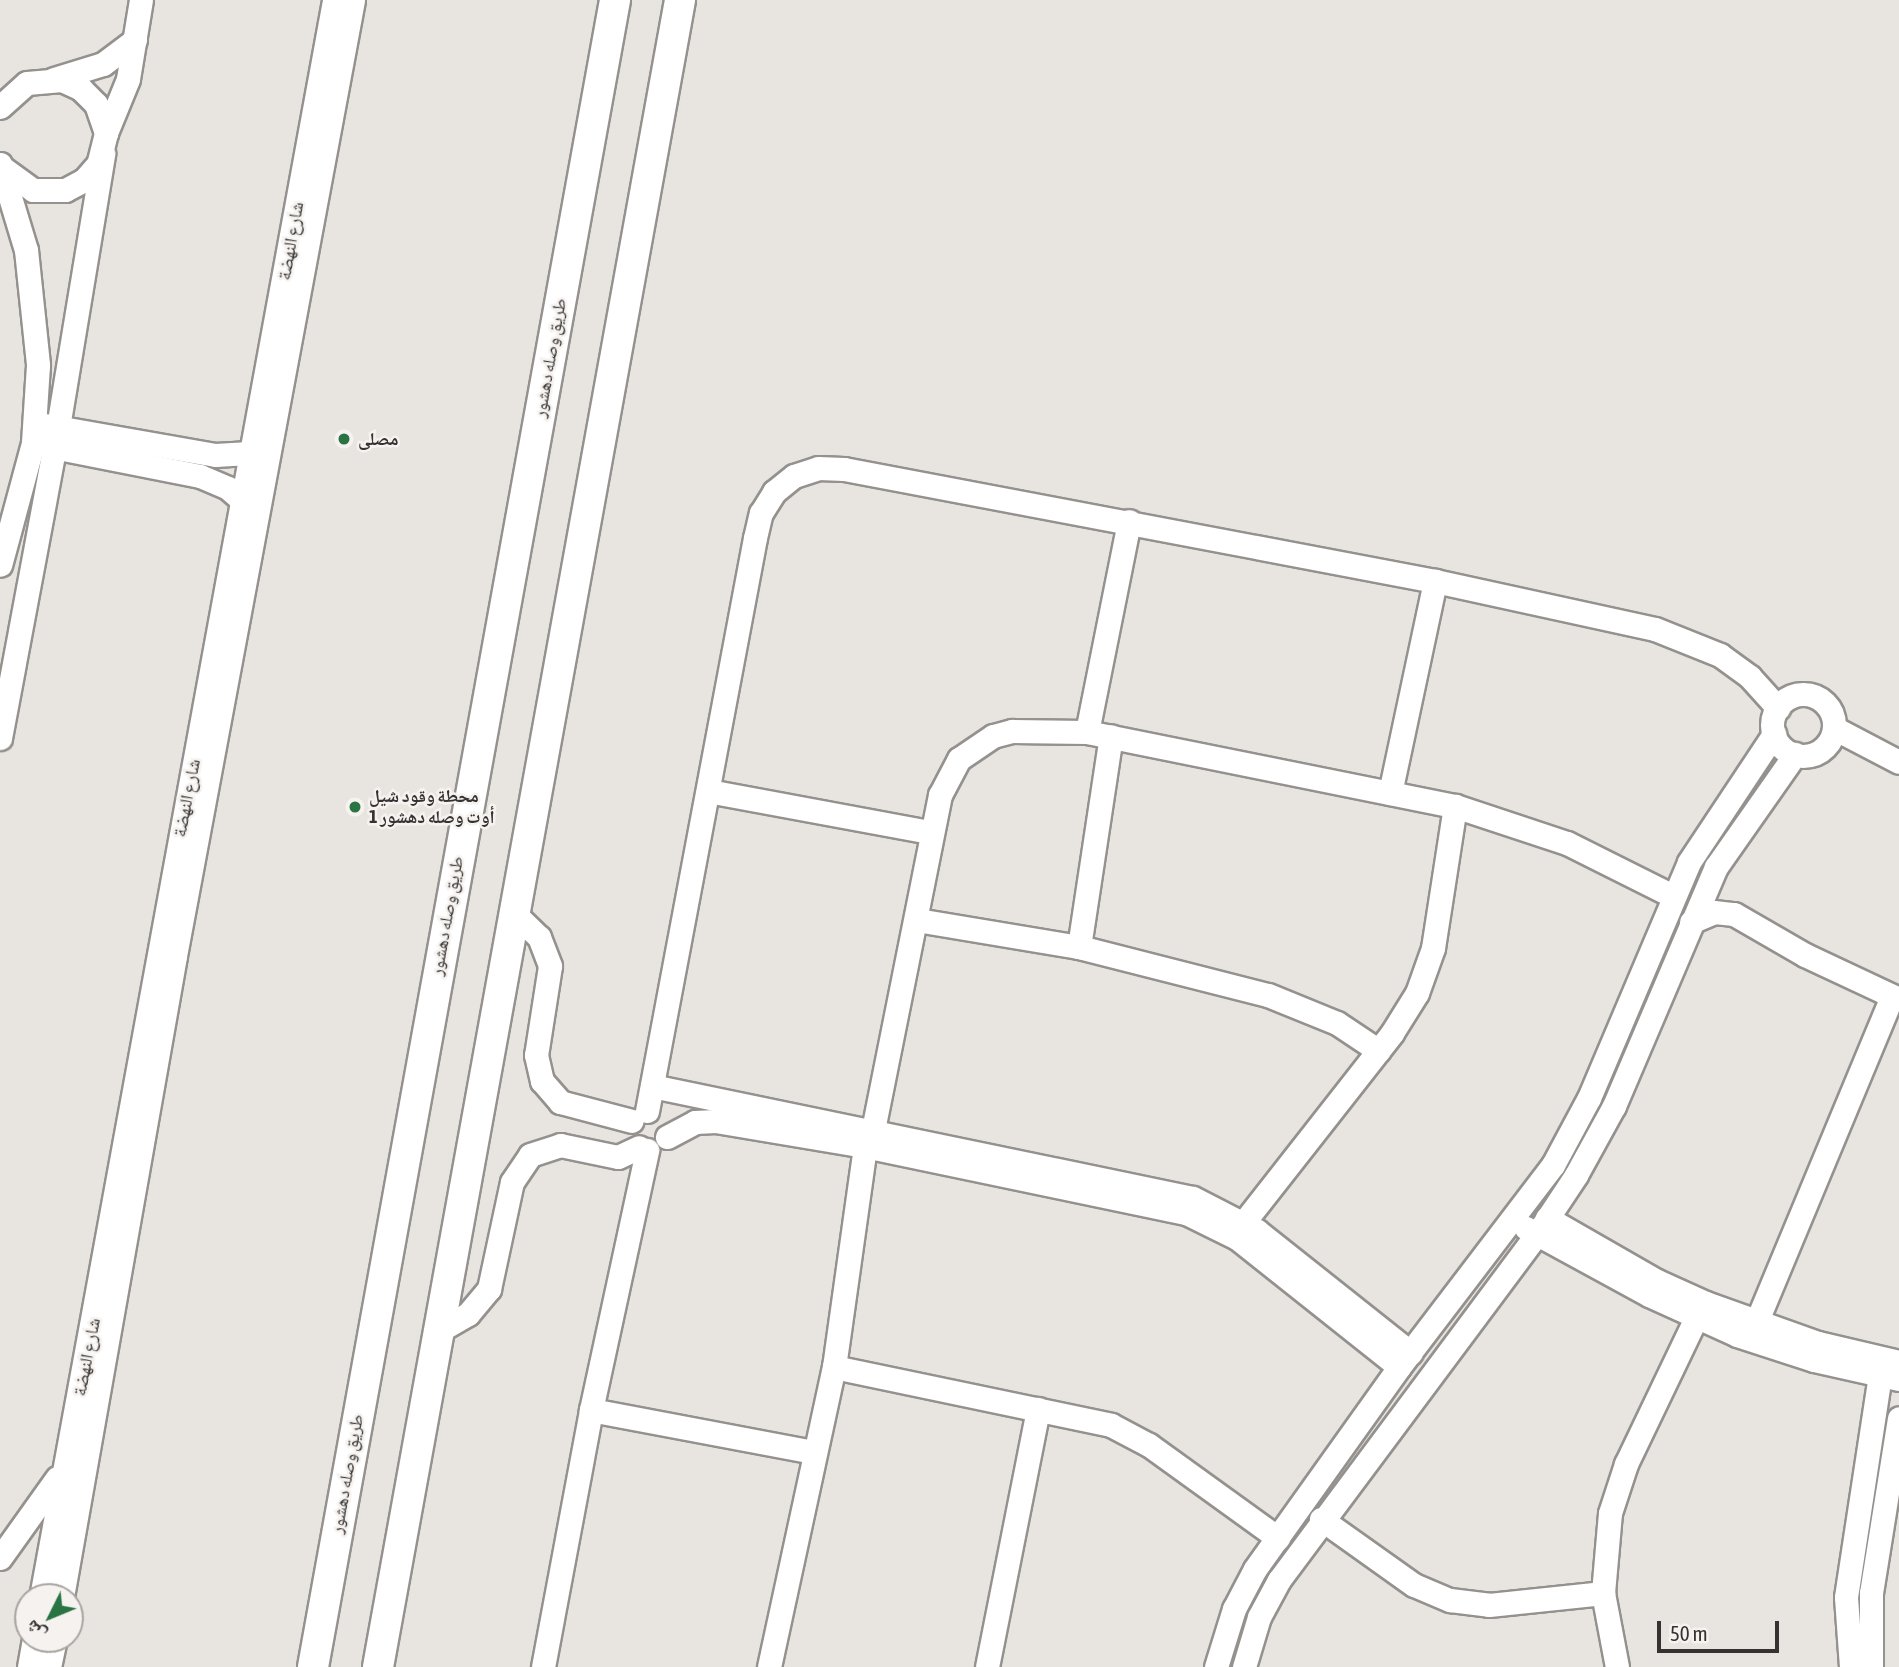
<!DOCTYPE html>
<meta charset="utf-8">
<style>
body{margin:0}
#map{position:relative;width:1899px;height:1667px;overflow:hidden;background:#e8e5e1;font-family:"Asap Condensed","Noto Naskh Arabic",sans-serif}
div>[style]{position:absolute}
.roads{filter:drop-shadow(2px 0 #94918e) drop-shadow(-2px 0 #94918e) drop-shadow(0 2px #94918e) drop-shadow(0 -2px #94918e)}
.minor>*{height:23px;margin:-11.5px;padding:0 11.5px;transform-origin:11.5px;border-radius:11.5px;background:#fff}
.minor>.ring{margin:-11.5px;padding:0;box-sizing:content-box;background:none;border:23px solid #fff;border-radius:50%}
.major>*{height:30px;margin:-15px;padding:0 15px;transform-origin:15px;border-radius:15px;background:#fff}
.dots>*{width:19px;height:19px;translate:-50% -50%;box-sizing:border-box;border:4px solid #f6f2ef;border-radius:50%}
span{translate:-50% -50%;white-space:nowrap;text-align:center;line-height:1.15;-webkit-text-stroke:5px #f6f2ef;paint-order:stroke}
.street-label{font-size:18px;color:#343332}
.poi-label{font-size:18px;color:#343332;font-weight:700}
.left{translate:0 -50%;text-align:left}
.north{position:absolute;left:14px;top:1583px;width:70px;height:70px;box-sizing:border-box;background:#f6f2ef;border:2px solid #a8a6a3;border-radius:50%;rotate:227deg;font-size:19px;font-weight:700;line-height:28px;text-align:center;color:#343332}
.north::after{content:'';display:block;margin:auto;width:24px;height:32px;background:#297442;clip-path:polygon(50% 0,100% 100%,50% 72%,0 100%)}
.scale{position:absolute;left:1657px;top:1621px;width:122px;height:32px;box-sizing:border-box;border:4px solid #343332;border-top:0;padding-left:9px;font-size:21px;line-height:24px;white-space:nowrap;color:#343332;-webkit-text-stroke:5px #f6f2ef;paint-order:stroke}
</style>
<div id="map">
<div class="roads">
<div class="minor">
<i style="left:54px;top:79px;width:51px;rotate:-17deg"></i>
<i style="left:103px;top:64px;width:40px;rotate:-37deg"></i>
<i style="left:0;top:107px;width:36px;rotate:-42deg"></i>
<i style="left:27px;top:83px;width:35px;rotate:-5deg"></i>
<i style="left:62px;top:80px;width:21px;rotate:25deg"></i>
<i style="left:81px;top:89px;width:21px;rotate:45deg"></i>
<i style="left:96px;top:104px;width:31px;rotate:71deg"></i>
<i style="left:106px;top:133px;width:32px;rotate:104deg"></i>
<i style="left:98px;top:164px;width:21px;rotate:131deg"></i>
<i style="left:84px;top:180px;width:21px;rotate:152deg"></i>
<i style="left:65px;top:190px;width:32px;rotate:180deg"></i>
<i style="left:33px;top:190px;width:37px;rotate:-144deg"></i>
<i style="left:106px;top:133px;width:58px;rotate:-67.8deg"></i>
<i style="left:128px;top:79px;width:80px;rotate:-80.7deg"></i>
<i style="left:0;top:164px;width:90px;rotate:73.2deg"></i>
<i style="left:26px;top:250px;width:116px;rotate:84deg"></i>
<i style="left:38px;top:365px;width:78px;rotate:93.7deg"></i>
<i style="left:33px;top:443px;width:126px;rotate:105.1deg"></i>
<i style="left:45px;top:425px;width:173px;rotate:10deg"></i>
<i style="left:215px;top:455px;width:51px;rotate:-3.4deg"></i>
<i style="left:43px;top:445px;width:160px;rotate:11.2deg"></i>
<i style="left:200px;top:476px;width:30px;rotate:23deg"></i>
<i style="left:228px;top:488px;width:21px;rotate:41deg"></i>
<i class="ring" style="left:1772px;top:694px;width:39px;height:39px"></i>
<i style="left:1834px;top:728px;width:73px;rotate:27.6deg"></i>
<i style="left:1087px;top:732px;width:215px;rotate:-78.7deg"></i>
<i style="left:0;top:738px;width:316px;rotate:-79.4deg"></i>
<i style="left:58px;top:427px;width:277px;rotate:-80.6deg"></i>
<i style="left:708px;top:791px;width:226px;rotate:10.5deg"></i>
<i style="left:1390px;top:793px;width:217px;rotate:-78deg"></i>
<i style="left:516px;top:915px;width:32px;rotate:44deg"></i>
<i style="left:539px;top:937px;width:31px;rotate:69deg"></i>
<i style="left:550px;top:966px;width:90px;rotate:98.9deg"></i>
<i style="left:536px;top:1055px;width:27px;rotate:77deg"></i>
<i style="left:542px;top:1081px;width:28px;rotate:49deg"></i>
<i style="left:560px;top:1102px;width:74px;rotate:14.8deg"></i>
<i style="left:917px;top:920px;width:164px;rotate:9.5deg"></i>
<i style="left:1079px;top:947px;width:195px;rotate:14.3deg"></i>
<i style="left:1268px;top:995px;width:74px;rotate:22.1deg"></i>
<i style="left:1337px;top:1023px;width:50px;rotate:33.7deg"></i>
<i style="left:1691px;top:922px;width:25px;rotate:-23deg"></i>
<i style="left:1714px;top:912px;width:20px;rotate:6deg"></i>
<i style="left:1734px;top:914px;width:82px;rotate:30deg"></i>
<i style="left:1805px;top:955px;width:104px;rotate:25.1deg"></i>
<i style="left:1079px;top:947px;width:213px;rotate:-81.4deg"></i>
<i style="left:652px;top:1086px;width:552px;rotate:11.7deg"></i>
<i style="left:1193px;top:1198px;width:72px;rotate:27.3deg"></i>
<i style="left:1257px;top:1231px;width:196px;rotate:38.4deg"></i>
<i style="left:647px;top:1111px;width:583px;rotate:-79.33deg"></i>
<i style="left:755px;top:538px;width:26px;rotate:-77deg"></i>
<i style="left:761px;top:513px;width:25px;rotate:-58deg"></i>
<i style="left:774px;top:492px;width:26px;rotate:-39deg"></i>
<i style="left:794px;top:476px;width:25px;rotate:-18deg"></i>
<i style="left:818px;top:468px;width:26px;rotate:2deg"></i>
<i style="left:844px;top:469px;width:602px;rotate:10.73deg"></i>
<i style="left:1435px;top:581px;width:225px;rotate:12.3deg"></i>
<i style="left:1655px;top:629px;width:70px;rotate:21.8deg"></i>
<i style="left:1720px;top:655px;width:37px;rotate:36deg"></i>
<i style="left:1750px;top:677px;width:42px;rotate:47.9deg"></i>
<i style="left:873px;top:1130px;width:342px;rotate:-78.7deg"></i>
<i style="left:940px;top:795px;width:41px;rotate:-62.2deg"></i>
<i style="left:959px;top:759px;width:41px;rotate:-34.1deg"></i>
<i style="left:993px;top:736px;width:20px;rotate:-15deg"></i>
<i style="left:1012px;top:731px;width:75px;rotate:0.8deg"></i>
<i style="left:1087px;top:732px;width:375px;rotate:11.4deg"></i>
<i style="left:1455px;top:806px;width:118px;rotate:18.3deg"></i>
<i style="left:1567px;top:843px;width:119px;rotate:26.6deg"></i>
<i style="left:667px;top:1137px;width:32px;rotate:-28deg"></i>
<i style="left:695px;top:1122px;width:21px;rotate:-3deg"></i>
<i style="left:716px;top:1121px;width:151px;rotate:9.5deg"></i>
<i style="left:865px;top:1146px;width:328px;rotate:11.8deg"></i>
<i style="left:1186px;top:1213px;width:57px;rotate:26.1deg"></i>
<i style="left:1237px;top:1238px;width:207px;rotate:38.5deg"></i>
<i style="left:1547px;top:1218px;width:127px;rotate:29.8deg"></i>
<i style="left:1657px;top:1281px;width:54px;rotate:24.2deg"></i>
<i style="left:1706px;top:1303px;width:119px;rotate:19.7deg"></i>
<i style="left:1818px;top:1343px;width:83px;rotate:13.2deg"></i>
<i style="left:1244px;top:1222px;width:240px;rotate:-51.9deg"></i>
<i style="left:1392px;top:1033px;width:47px;rotate:-58deg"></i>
<i style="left:1417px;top:993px;width:48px;rotate:-70.4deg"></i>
<i style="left:1433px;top:948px;width:144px;rotate:-81.2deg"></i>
<i style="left:1526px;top:1228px;width:140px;rotate:28.6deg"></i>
<i style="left:1649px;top:1295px;width:97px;rotate:24.4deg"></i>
<i style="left:1737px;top:1335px;width:81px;rotate:18deg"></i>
<i style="left:1814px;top:1360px;width:87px;rotate:12.6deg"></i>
<i style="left:1756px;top:1323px;width:354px;rotate:-67.4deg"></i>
<i style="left:442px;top:1329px;width:30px;rotate:-30deg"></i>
<i style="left:468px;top:1314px;width:33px;rotate:-50deg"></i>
<i style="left:489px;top:1289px;width:109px;rotate:-77.9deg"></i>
<i style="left:512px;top:1182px;width:32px;rotate:-56deg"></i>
<i style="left:530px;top:1155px;width:32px;rotate:-18deg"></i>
<i style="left:560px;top:1145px;width:59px;rotate:11.7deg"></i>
<i style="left:618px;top:1157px;width:23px;rotate:-25deg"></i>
<i style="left:834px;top:1367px;width:283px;rotate:11.8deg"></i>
<i style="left:1111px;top:1425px;width:43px;rotate:27.8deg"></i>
<i style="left:1149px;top:1445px;width:159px;rotate:35.8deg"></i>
<i style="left:591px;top:1410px;width:227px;rotate:10.7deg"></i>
<i style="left:1321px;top:1519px;width:114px;rotate:35.4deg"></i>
<i style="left:1414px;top:1585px;width:39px;rotate:23deg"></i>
<i style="left:1450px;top:1600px;width:39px;rotate:7deg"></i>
<i style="left:1489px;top:1605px;width:115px;rotate:-6deg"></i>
<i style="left:0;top:1558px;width:98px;rotate:-54.5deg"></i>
<i style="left:41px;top:1597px;width:1624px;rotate:-79.6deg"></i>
<i style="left:62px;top:1597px;width:651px;rotate:-80deg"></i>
<i style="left:175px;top:956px;width:972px;rotate:-79.45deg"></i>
<i style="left:29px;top:1667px;width:28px;rotate:-80deg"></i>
<i style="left:49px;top:1667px;width:29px;rotate:-78deg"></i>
<i style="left:543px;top:1667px;width:261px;rotate:-79.4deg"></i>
<i style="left:591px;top:1410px;width:266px;rotate:-77.8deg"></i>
<i style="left:769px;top:1667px;width:307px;rotate:-77.8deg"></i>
<i style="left:834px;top:1367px;width:223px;rotate:-82deg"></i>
<i style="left:987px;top:1667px;width:263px;rotate:-78.8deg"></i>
<i style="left:1216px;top:1667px;width:61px;rotate:-72.8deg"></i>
<i style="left:1234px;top:1609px;width:45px;rotate:-62.3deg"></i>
<i style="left:1255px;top:1569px;width:248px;rotate:-54.5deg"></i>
<i style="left:1399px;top:1367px;width:254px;rotate:-52.7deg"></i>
<i style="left:1553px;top:1165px;width:76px;rotate:-61.8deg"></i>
<i style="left:1589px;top:1098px;width:256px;rotate:-67deg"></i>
<i style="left:1689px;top:862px;width:154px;rotate:-56.4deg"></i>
<i style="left:1244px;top:1667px;width:52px;rotate:-73.3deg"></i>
<i style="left:1259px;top:1617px;width:42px;rotate:-61.6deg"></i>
<i style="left:1279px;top:1580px;width:432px;rotate:-53.3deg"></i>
<i style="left:1537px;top:1234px;width:71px;rotate:-56.5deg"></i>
<i style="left:1576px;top:1175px;width:79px;rotate:-61.2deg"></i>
<i style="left:1614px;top:1106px;width:260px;rotate:-66.9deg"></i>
<i style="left:1716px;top:867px;width:138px;rotate:-55deg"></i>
<i style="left:1617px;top:1667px;width:75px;rotate:-100.7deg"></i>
<i style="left:1603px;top:1593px;width:80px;rotate:-85deg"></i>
<i style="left:1610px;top:1513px;width:52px;rotate:-71.9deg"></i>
<i style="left:1626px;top:1464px;width:162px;rotate:-64.4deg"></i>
<i style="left:1851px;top:1667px;width:70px;rotate:-94.1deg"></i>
<i style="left:1846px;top:1597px;width:224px;rotate:-81.3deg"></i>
<i style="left:1871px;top:1667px;width:74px;rotate:-90deg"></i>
<i style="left:1871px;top:1593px;width:177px;rotate:-80.9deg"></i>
</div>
<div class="major">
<i style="left:313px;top:1667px;width:1694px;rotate:-79.73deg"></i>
<i style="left:378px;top:1667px;width:1694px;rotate:-79.73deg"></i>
</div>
</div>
<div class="dots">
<i style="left:344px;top:439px;background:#297442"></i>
<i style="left:355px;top:807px;background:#297442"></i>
</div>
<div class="street-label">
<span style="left:291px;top:241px;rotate:-80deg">شارع النهضة</span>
<span style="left:550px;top:358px;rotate:-80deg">طريق وصله دهشور</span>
<span style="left:187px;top:798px;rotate:-79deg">شارع النهضة</span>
<span style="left:447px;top:916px;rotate:-80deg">طريق وصله دهشور</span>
<span style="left:87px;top:1357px;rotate:-79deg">شارع النهضة</span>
<span style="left:347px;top:1474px;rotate:-80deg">طريق وصله دهشور</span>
</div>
<div class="poi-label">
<span class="left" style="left:358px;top:439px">مصلى</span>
<span class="left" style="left:369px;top:807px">محطة وقود شيل<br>أوت وصله دهشور 1</span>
</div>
<div class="north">ش</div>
<div class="scale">50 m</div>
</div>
